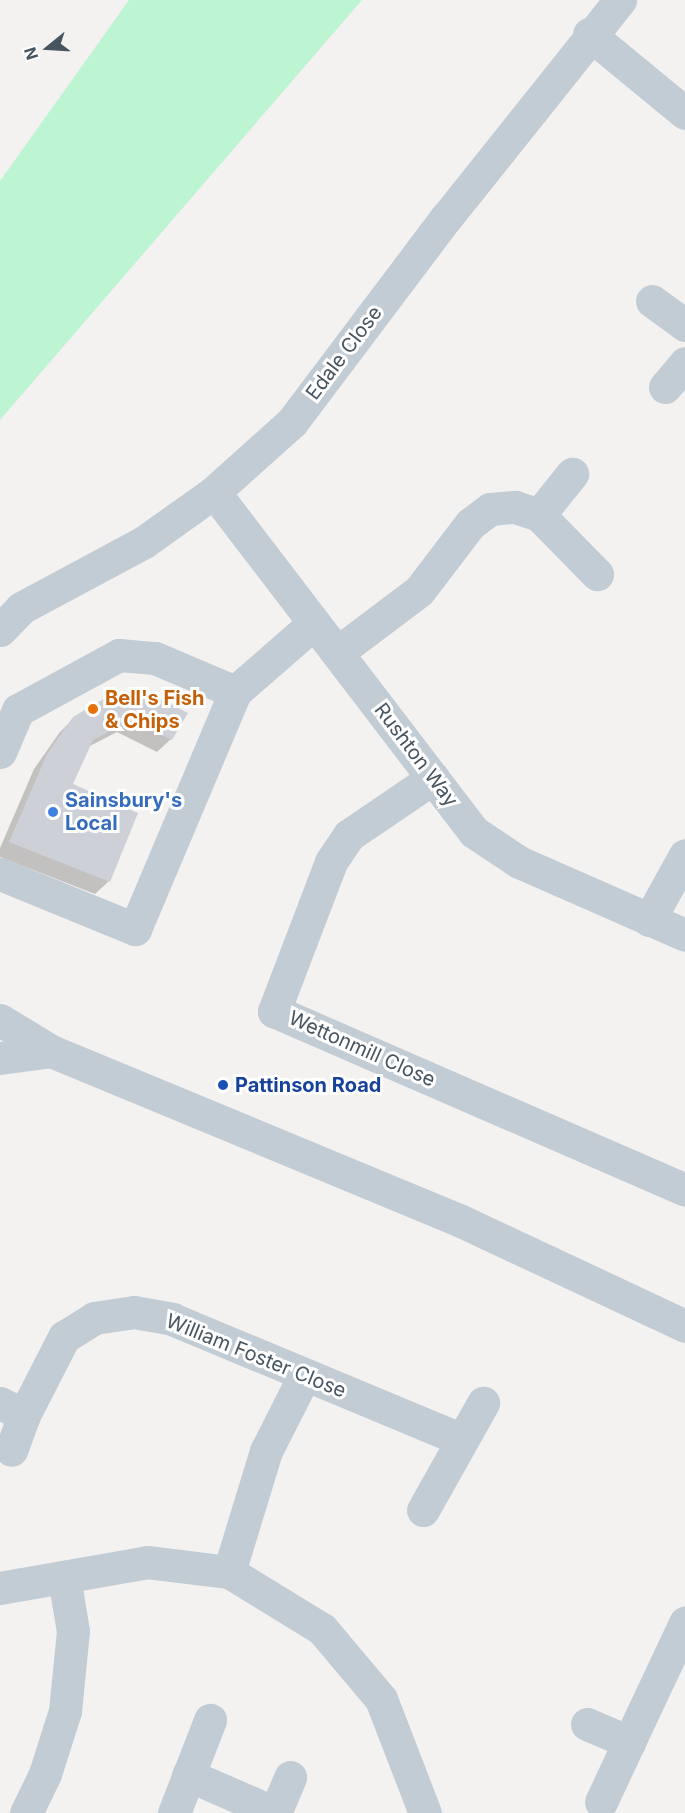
<!DOCTYPE html>
<style>
body{margin:0}
#map{position:relative;width:685px;height:1813px;overflow:hidden;background:#f4f1f1;font-family:Inter,sans-serif}
div>[style]{position:absolute}
.green>*{inset:0;background:#bdf4d2}
.shadow>*{inset:0;background:#0003}
.building>*{inset:0;background:#cdd0d6}
.minor>*{height:33px;margin:-16.5px;padding:0 16.5px;transform-origin:16.5px;border-radius:16.5px;background:#c1ccd4}
.dots>*{width:16px;height:16px;translate:-50% -50%;box-sizing:border-box;border:3px solid #fff;border-radius:50%}
span{translate:-50% -50%;white-space:nowrap;text-align:center;line-height:1.15;-webkit-text-stroke:6px #fff;paint-order:stroke}
.street-label{font-size:20px;color:#475561}
.food-label{font-size:20px;color:#c56008;font-weight:700}
.left{translate:0 -50%;text-align:left}
.shop-label{font-size:20px;color:#366cbe;font-weight:700}
.transit-label{font-size:20px;color:#164399;font-weight:700}
.north{position:absolute;left:18px;top:18px;width:60px;height:60px;-webkit-text-stroke:4px #fff;paint-order:stroke;rotate:252deg;font-size:16px;font-weight:700;line-height:24px;text-align:center;color:#475561}
.north::after{content:'';display:block;margin:auto;width:21px;height:27px;background:#475561;clip-path:polygon(50% 0,100% 100%,50% 72%,0 100%)}
</style>
<div id="map">
<div class="green">
<i style="clip-path:polygon(129px 0,362px 0,0 420px,0 181px)"></i>
</div>
<div class="shadow">
<i style="clip-path:polygon(108px 698px,171px 739px,157px 752px,117px 732px,88px 747px,71px 785px,109px 881px,95px 894px,0 857px,0 848px,34px 769px,60px 732px,74px 718px)"></i>
</div>
<div class="building">
<i style="clip-path:polygon(140px 688px,188px 713px,172px 740px,131px 720px,93px 740px,73px 784px,138px 813px,110px 882px,9px 842px,47px 754px,73px 717px,107px 697px)"></i>
</div>
<div class="minor">
<i style="left:589px;top:34px;width:124px;rotate:39.5deg"></i>
<i style="left:652px;top:301px;width:41px;rotate:36deg"></i>
<i style="left:665px;top:387px;width:31px;rotate:-50deg"></i>
<i style="left:214px;top:492px;width:428px;rotate:52.6deg"></i>
<i style="left:474px;top:832px;width:54px;rotate:33.7deg"></i>
<i style="left:519px;top:862px;width:181px;rotate:23.7deg"></i>
<i style="left:539px;top:515px;width:83px;rotate:45.5deg"></i>
<i style="left:0;top:630px;width:30px;rotate:-46deg"></i>
<i style="left:21px;top:608px;width:140px;rotate:-28.2deg"></i>
<i style="left:144px;top:542px;width:86px;rotate:-35.5deg"></i>
<i style="left:214px;top:492px;width:105px;rotate:-41.9deg"></i>
<i style="left:292px;top:422px;width:256px;rotate:-53deg"></i>
<i style="left:446px;top:218px;width:279px;rotate:-51.4deg"></i>
<i style="left:338px;top:652px;width:101px;rotate:-37deg"></i>
<i style="left:419px;top:591px;width:84px;rotate:-52.7deg"></i>
<i style="left:470px;top:524px;width:25px;rotate:-37deg"></i>
<i style="left:490px;top:509px;width:25px;rotate:-5deg"></i>
<i style="left:515px;top:507px;width:25px;rotate:18deg"></i>
<i style="left:539px;top:515px;width:53px;rotate:-51.2deg"></i>
<i style="left:0;top:752px;width:46px;rotate:-66.8deg"></i>
<i style="left:18px;top:710px;width:115px;rotate:-28.6deg"></i>
<i style="left:119px;top:655px;width:36px;rotate:5deg"></i>
<i style="left:155px;top:658px;width:87px;rotate:23deg"></i>
<i style="left:433px;top:778px;width:102px;rotate:145.8deg"></i>
<i style="left:349px;top:835px;width:32px;rotate:124deg"></i>
<i style="left:331px;top:862px;width:160px;rotate:110.9deg"></i>
<i style="left:274px;top:1011px;width:448px;rotate:23.5deg"></i>
<i style="left:0;top:874px;width:146px;rotate:22.2deg"></i>
<i style="left:135px;top:929px;width:257px;rotate:-67.1deg"></i>
<i style="left:235px;top:692px;width:105px;rotate:-41.1deg"></i>
<i style="left:649px;top:920px;width:74px;rotate:-61deg"></i>
<i style="left:0;top:1020px;width:60px;rotate:31.3deg"></i>
<i style="left:51px;top:1051px;width:442px;rotate:22.5deg"></i>
<i style="left:459px;top:1220px;width:250px;rotate:25.1deg"></i>
<i style="left:0;top:1058px;width:51px;rotate:-7.8deg"></i>
<i style="left:0;top:1403px;width:27px;rotate:27deg"></i>
<i style="left:24px;top:1415px;width:37px;rotate:110deg"></i>
<i style="left:24px;top:1415px;width:88px;rotate:-62.9deg"></i>
<i style="left:64px;top:1337px;width:36px;rotate:-32deg"></i>
<i style="left:94px;top:1318px;width:40px;rotate:-8.5deg"></i>
<i style="left:134px;top:1312px;width:39px;rotate:10deg"></i>
<i style="left:172px;top:1319px;width:314px;rotate:22.6deg"></i>
<i style="left:423px;top:1510px;width:123px;rotate:-60.7deg"></i>
<i style="left:229px;top:1572px;width:127px;rotate:-73deg"></i>
<i style="left:266px;top:1451px;width:84px;rotate:-63.1deg"></i>
<i style="left:0;top:1588px;width:149px;rotate:-10deg"></i>
<i style="left:147px;top:1562px;width:83px;rotate:7deg"></i>
<i style="left:229px;top:1572px;width:109px;rotate:31.5deg"></i>
<i style="left:322px;top:1629px;width:92px;rotate:49.9deg"></i>
<i style="left:381px;top:1699px;width:122px;rotate:68.9deg"></i>
<i style="left:587px;top:1724px;width:46px;rotate:23.2deg"></i>
<i style="left:629px;top:1742px;width:66px;rotate:115deg"></i>
<i style="left:629px;top:1742px;width:132px;rotate:-64.8deg"></i>
<i style="left:188px;top:1775px;width:95px;rotate:23.6deg"></i>
<i style="left:26px;top:1813px;width:43px;rotate:-64deg"></i>
<i style="left:45px;top:1774px;width:66px;rotate:-72.4deg"></i>
<i style="left:65px;top:1711px;width:80px;rotate:-84.3deg"></i>
<i style="left:73px;top:1631px;width:55px;rotate:-99.5deg"></i>
<i style="left:174px;top:1813px;width:100px;rotate:-68.8deg"></i>
<i style="left:275px;top:1813px;width:39px;rotate:-67deg"></i>
</div>
<div class="dots">
<i style="left:93px;top:709px;background:#e8710a"></i>
<i style="left:53px;top:812px;background:#3f7fe0"></i>
<i style="left:223px;top:1085px;background:#1a4fb4"></i>
</div>
<div class="street-label">
<span style="left:344px;top:353px;rotate:-53deg">Edale Close</span>
<span style="left:416px;top:755px;rotate:53deg">Rushton Way</span>
<span style="left:362px;top:1049px;rotate:24deg">Wettonmill Close</span>
<span style="left:256px;top:1356px;rotate:22deg">William Foster Close</span>
</div>
<div class="food-label">
<span class="left" style="left:105px;top:710px">Bell's Fish<br>&amp; Chips</span>
</div>
<div class="shop-label">
<span class="left" style="left:65px;top:812px">Sainsbury's<br>Local</span>
</div>
<div class="transit-label">
<span class="left" style="left:235px;top:1085px">Pattinson Road</span>
</div>
<div class="north">N</div>
</div>
